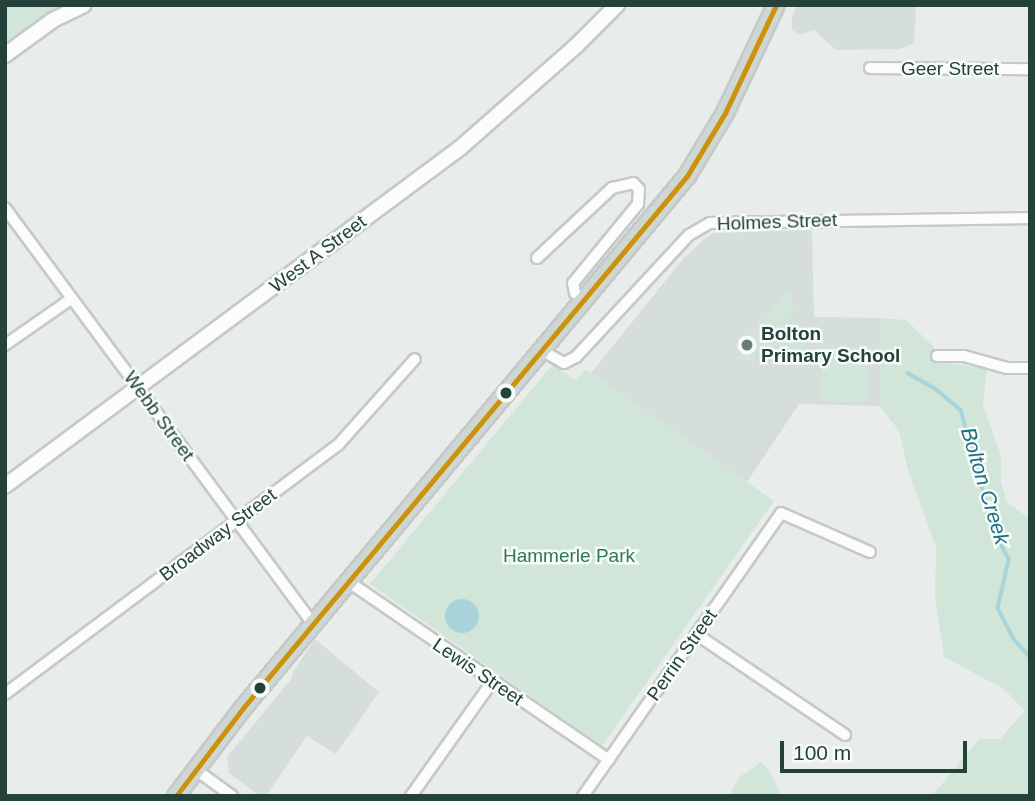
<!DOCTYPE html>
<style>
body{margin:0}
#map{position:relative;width:1035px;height:801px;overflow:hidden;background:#e8edeb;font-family:Helvetica,sans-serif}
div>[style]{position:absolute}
.built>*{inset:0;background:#d6dedb}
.green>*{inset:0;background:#d1e6d8}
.water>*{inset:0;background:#a9d4db}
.round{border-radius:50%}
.stream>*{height:3.5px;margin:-1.75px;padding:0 1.75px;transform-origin:1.75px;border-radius:1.75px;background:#a9d4db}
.roads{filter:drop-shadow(2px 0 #c5cac8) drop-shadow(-2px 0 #c5cac8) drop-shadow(0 2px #c5cac8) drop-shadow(0 -2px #c5cac8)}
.street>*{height:10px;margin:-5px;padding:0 5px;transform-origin:5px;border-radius:5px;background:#fcfcfc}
.secondary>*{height:14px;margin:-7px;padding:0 7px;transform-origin:7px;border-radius:7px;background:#fcfcfc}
.primary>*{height:16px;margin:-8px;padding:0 8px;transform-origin:8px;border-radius:8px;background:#cfd7d5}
.bus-1>*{height:5px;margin:-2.5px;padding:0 2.5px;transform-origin:2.5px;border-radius:2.5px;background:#cd920c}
.dots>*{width:19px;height:19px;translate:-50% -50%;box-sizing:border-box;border:4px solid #f7fbf9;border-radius:50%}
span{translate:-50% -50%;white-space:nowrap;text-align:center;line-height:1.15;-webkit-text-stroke:5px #f7fbf9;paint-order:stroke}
.street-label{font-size:19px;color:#24423a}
.poi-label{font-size:19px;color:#24423a;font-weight:700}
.left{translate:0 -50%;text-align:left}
.park-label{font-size:19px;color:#2d7a4b}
.water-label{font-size:21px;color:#1c6f80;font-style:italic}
.frame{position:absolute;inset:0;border:7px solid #24423a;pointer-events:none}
.scale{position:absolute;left:780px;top:741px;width:187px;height:32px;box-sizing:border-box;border:4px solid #24423a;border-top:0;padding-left:9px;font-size:21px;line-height:24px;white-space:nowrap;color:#24423a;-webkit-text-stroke:5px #f7fbf9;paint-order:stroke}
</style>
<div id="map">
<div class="built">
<i style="clip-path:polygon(797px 5px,916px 5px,914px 43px,900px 49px,836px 50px,814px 30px,800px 35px,792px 30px,792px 17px)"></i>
<i style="clip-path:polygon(812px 230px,814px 317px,881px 318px,880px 406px,799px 404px,747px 482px,591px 373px,683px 259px,704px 239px,716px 232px)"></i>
<i style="clip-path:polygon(315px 639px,379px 692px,336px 754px,307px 736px,266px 796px,260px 796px,229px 773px,227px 757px,292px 678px,293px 672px)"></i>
</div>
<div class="green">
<i style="clip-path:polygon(5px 5px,66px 5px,32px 23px,5px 46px)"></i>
<i style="clip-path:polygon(785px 291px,792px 296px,793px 312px,775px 345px,755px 351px,755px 361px,739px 360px,736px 358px)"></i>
<i style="clip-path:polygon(881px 318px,906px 320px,934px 347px,934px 361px,987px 369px,983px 406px,1001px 455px,1001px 482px,1007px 502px,1030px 519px,1030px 796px,932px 796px,979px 739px,1000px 739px,1025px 711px,1004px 689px,944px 657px,935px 598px,936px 547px,908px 470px,899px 431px,880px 406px)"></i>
<i style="clip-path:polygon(793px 319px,803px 329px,804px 365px,782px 364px,768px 355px,784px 341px)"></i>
<i style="clip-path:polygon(822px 348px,868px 348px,868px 400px,822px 402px)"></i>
<i style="clip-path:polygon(553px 364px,576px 380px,586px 369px,774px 501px,602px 746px,370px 584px)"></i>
<i style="clip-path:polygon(761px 762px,771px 773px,781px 796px,729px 796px,738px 778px)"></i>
</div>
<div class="water">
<i class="round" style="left:445px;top:599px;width:34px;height:34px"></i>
</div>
<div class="stream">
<i style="left:908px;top:373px;width:34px;rotate:30deg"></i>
<i style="left:937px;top:390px;width:31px;rotate:40deg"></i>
<i style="left:961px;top:410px;width:124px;rotate:74.6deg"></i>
<i style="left:994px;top:530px;width:34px;rotate:63deg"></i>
<i style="left:1009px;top:560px;width:49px;rotate:102.9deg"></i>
<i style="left:998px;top:608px;width:34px;rotate:63deg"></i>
<i style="left:1013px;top:638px;width:25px;rotate:48deg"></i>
</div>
<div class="roads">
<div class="street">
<i style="left:870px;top:68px;width:160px;rotate:0.4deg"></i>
<i style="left:5px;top:208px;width:518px;rotate:53.48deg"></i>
<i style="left:537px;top:258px;width:103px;rotate:-43deg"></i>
<i style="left:612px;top:188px;width:22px;rotate:-13deg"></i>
<i style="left:633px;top:183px;width:8px;rotate:45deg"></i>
<i style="left:639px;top:189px;width:15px;rotate:94deg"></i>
<i style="left:638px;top:204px;width:102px;rotate:129.4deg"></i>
<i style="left:573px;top:283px;width:10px;rotate:79deg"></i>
<i style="left:575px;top:293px;width:12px;rotate:42deg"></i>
<i style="left:5px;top:345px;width:80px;rotate:-34.9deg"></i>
<i style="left:543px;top:351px;width:24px;rotate:30deg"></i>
<i style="left:564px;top:363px;width:13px;rotate:-27deg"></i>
<i style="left:576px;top:357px;width:166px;rotate:-47.2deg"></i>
<i style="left:689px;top:235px;width:24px;rotate:-30deg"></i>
<i style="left:710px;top:223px;width:320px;rotate:-0.9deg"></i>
<i style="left:937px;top:356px;width:27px"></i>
<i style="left:964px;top:356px;width:45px;rotate:15.6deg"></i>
<i style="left:1007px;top:368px;width:23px"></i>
<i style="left:349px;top:582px;width:315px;rotate:34.4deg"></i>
<i style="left:696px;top:634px;width:180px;rotate:34.1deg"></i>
<i style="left:5px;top:694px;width:416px;rotate:-36.8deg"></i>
<i style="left:338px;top:445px;width:115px;rotate:-48.2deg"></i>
<i style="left:195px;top:769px;width:46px;rotate:36.1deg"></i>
<i style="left:411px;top:796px;width:140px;rotate:-54.6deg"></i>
<i style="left:583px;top:796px;width:345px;rotate:-55deg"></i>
<i style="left:781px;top:513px;width:97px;rotate:23.7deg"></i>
</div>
<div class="secondary">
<i style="left:5px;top:55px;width:59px;rotate:-36.1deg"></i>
<i style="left:53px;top:20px;width:34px;rotate:-26deg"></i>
<i style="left:5px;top:486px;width:567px;rotate:-36.61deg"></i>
<i style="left:460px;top:148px;width:154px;rotate:-41.3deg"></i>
<i style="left:576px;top:46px;width:58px;rotate:-45deg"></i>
</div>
<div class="primary">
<i style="left:176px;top:796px;width:111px;rotate:-52.7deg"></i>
<i style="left:243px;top:708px;width:693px;rotate:-50.15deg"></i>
<i style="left:687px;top:176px;width:74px;rotate:-58.9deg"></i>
<i style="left:725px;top:113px;width:119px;rotate:-64.7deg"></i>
</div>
</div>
<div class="bus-1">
<i style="left:176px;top:796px;width:111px;rotate:-52.7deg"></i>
<i style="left:243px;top:708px;width:693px;rotate:-50.15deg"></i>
<i style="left:687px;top:176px;width:74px;rotate:-58.9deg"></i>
<i style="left:725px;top:113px;width:119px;rotate:-64.7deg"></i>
</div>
<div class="dots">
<i style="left:747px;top:345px;background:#697e78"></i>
<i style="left:506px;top:393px;background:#24423a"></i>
<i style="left:260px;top:688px;background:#24423a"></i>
</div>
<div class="street-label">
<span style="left:950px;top:69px">Geer Street</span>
<span style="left:777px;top:222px;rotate:-2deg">Holmes Street</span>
<span style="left:318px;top:254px;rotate:-37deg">West A Street</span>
<span style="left:159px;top:416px;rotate:54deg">Webb Street</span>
<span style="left:218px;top:535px;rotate:-37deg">Broadway Street</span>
<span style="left:682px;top:655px;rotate:-55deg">Perrin Street</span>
<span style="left:478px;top:672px;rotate:34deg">Lewis Street</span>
</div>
<div class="poi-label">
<span class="left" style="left:761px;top:345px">Bolton<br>Primary School</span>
</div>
<div class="park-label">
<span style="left:569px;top:556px">Hammerle Park</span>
</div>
<div class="water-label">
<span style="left:985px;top:486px;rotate:73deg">Bolton Creek</span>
</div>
<div class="frame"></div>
<div class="scale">100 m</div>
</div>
